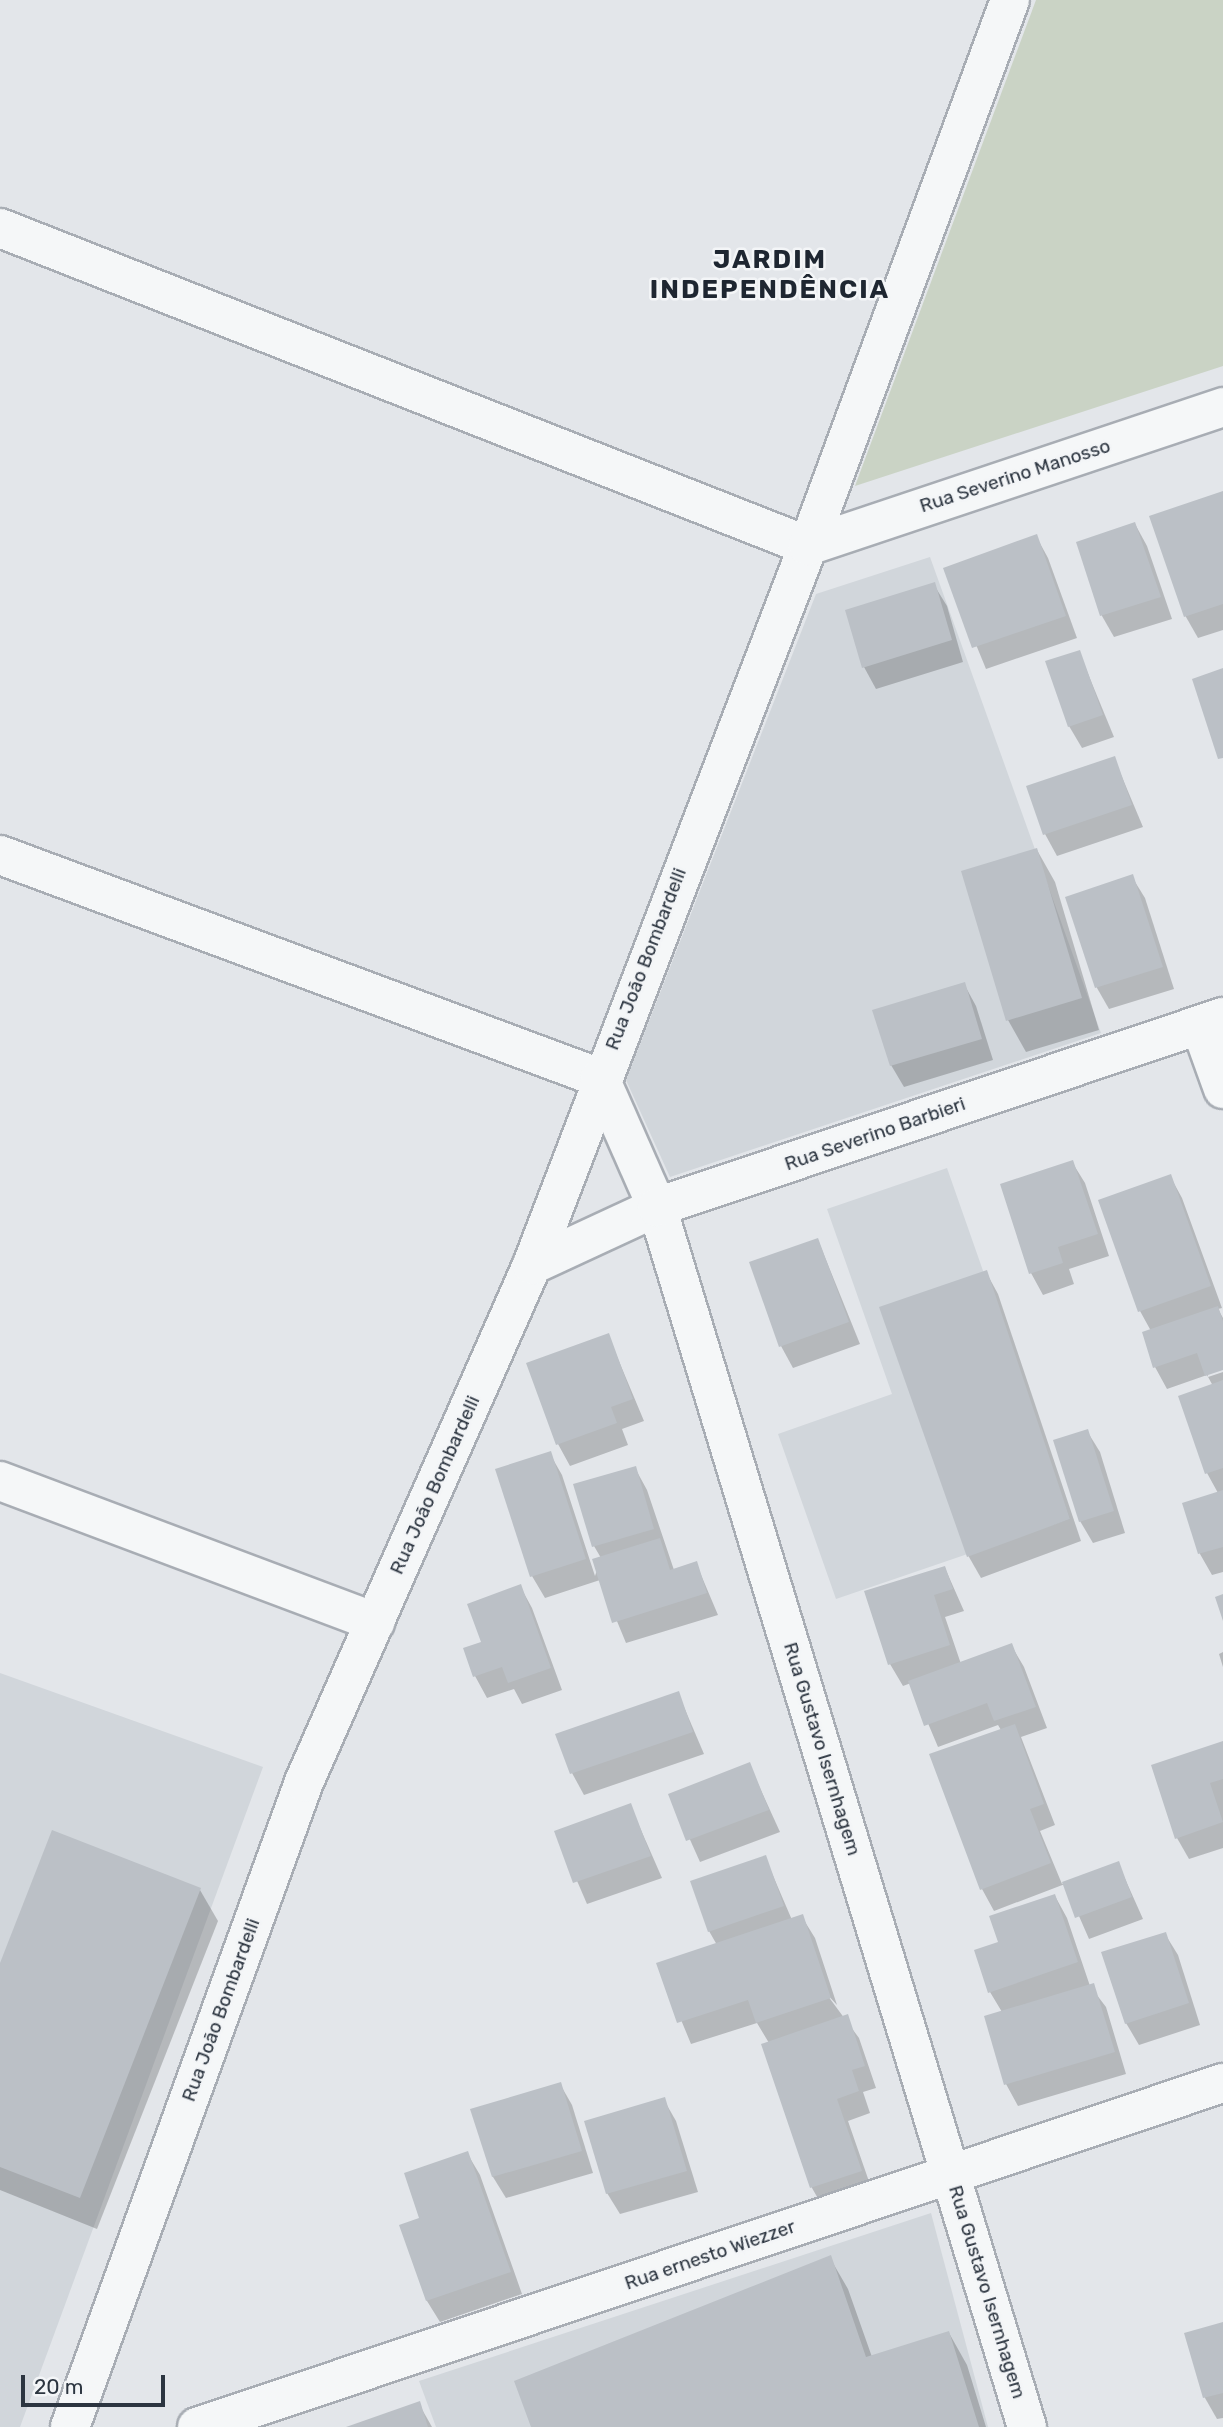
<!DOCTYPE html>
<meta charset="utf-8">
<style>
body{margin:0}
#map{position:relative;width:1223px;height:2427px;overflow:hidden;background:#e3e6ea;font-family:Rubik,sans-serif}
div>[style]{position:absolute}
.built>*{inset:0;background:#d1d6db}
.green>*{inset:0;background:#cad3c5}
.shadow>*{inset:0;background:#0003}
.building>*{inset:0;background:#bbc0c6}
.roads{filter:drop-shadow(2px 0 #a8adb4) drop-shadow(-2px 0 #a8adb4) drop-shadow(0 2px #a8adb4) drop-shadow(0 -2px #a8adb4)}
.minor>*{height:38px;margin:-19px;padding:0 19px;transform-origin:19px;border-radius:19px;background:#f5f7f8}
span{translate:-50% -50%;white-space:nowrap;text-align:center;line-height:1.15;-webkit-text-stroke:5px #f3f5f7;paint-order:stroke}
.street-label{font-size:19px;color:#2c3540}
.district-label{font-size:26px;color:#1e2631;font-weight:700;letter-spacing:2px}
.scale{position:absolute;left:21px;top:2375px;width:144px;height:32px;box-sizing:border-box;border:4px solid #2c3540;border-top:0;padding-left:9px;font-size:21px;line-height:24px;white-space:nowrap;color:#2c3540;-webkit-text-stroke:5px #f3f5f7;paint-order:stroke}
</style>
<div id="map">
<div class="built">
<i style="clip-path:polygon(930px 557px,1101px 1033px,670px 1177px,626px 1080px,816px 594px)"></i>
<i style="clip-path:polygon(947px 1168px,1070px 1519px,836px 1599px,778px 1434px,892px 1394px,827px 1209px)"></i>
<i style="clip-path:polygon(0 1673px,263px 1767px,20px 2427px,0 2427px)"></i>
<i style="clip-path:polygon(931px 2213px,988px 2427px,436px 2427px,419px 2381px)"></i>
</div>
<div class="green">
<i style="clip-path:polygon(1036px 0,1223px 0,1223px 366px,855px 486px)"></i>
</div>
<div class="shadow">
<i style="clip-path:polygon(1223px 493px,1223px 630px,1198px 638px,1186px 617px,1151px 517px)"></i>
<i style="clip-path:polygon(1135px 524px,1147px 546px,1172px 619px,1114px 637px,1102px 616px,1078px 543px)"></i>
<i style="clip-path:polygon(1036px 536px,1048px 558px,1077px 638px,986px 669px,945px 569px)"></i>
<i style="clip-path:polygon(934px 585px,947px 606px,963px 662px,876px 689px,864px 667px)"></i>
<i style="clip-path:polygon(1079px 652px,1114px 737px,1082px 748px,1069px 726px)"></i>
<i style="clip-path:polygon(1114px 758px,1143px 827px,1057px 856px,1045px 834px)"></i>
<i style="clip-path:polygon(1037px 850px,1055px 882px,1099px 1030px,1026px 1052px,1008px 1020px)"></i>
<i style="clip-path:polygon(1132px 877px,1145px 898px,1174px 989px,1109px 1009px,1097px 988px,1067px 898px)"></i>
<i style="clip-path:polygon(964px 984px,976px 1006px,993px 1060px,904px 1087px,891px 1065px)"></i>
<i style="clip-path:polygon(1072px 1162px,1085px 1183px,1109px 1256px,1069px 1269px,1074px 1284px,1043px 1295px,1031px 1273px)"></i>
<i style="clip-path:polygon(1170px 1176px,1182px 1198px,1222px 1308px,1218px 1309px,1223px 1318px,1223px 1368px,1208px 1373px,1208px 1377px,1223px 1372px,1223px 1572px,1212px 1575px,1200px 1554px,1184px 1504px,1218px 1493px,1207px 1473px,1213px 1386px,1207px 1375px,1167px 1389px,1155px 1367px,1151px 1331px,1140px 1311px)"></i>
<i style="clip-path:polygon(818px 1240px,860px 1344px,793px 1368px,781px 1346px)"></i>
<i style="clip-path:polygon(986px 1272px,998px 1294px,1081px 1541px,981px 1578px,969px 1557px,881px 1308px)"></i>
<i style="clip-path:polygon(608px 1335px,644px 1421px,622px 1429px,628px 1445px,570px 1466px,558px 1444px)"></i>
<i style="clip-path:polygon(1087px 1431px,1100px 1452px,1125px 1533px,1093px 1543px,1080px 1521px)"></i>
<i style="clip-path:polygon(550px 1454px,562px 1475px,595px 1576px,601px 1558px,594px 1546px,635px 1468px,647px 1490px,674px 1570px,696px 1563px,718px 1615px,626px 1643px,600px 1580px,545px 1598px,532px 1576px)"></i>
<i style="clip-path:polygon(945px 1568px,964px 1611px,945px 1617px,961px 1664px,1011px 1645px,1024px 1667px,1047px 1728px,1021px 1737px,1055px 1825px,1040px 1831px,1062px 1884px,1118px 1863px,1143px 1919px,1089px 1939px,1065px 1884px,994px 1911px,982px 1889px,932px 1755px,1001px 1730px,998px 1725px,938px 1747px,911px 1683px,903px 1686px,890px 1664px)"></i>
<i style="clip-path:polygon(520px 1586px,532px 1608px,562px 1690px,522px 1704px,514px 1689px,487px 1698px,475px 1676px,483px 1643px)"></i>
<i style="clip-path:polygon(1223px 1652px,1223px 1667px,1219px 1654px)"></i>
<i style="clip-path:polygon(678px 1693px,704px 1754px,584px 1795px,572px 1773px)"></i>
<i style="clip-path:polygon(1223px 1743px,1223px 1848px,1189px 1859px,1177px 1838px)"></i>
<i style="clip-path:polygon(749px 1764px,780px 1832px,700px 1862px,670px 1795px)"></i>
<i style="clip-path:polygon(630px 1805px,662px 1878px,587px 1904px,556px 1832px)"></i>
<i style="clip-path:polygon(765px 1857px,792px 1920px,802px 1917px,815px 1938px,837px 2005px,825px 1992px,859px 2038px,876px 2088px,863px 2092px,870px 2113px,848px 2121px,873px 2193px,824px 2209px,812px 2188px,763px 2045px,769px 2043px,757px 2023px,691px 2044px,658px 1964px,717px 1945px,709px 1931px)"></i>
<i style="clip-path:polygon(200px 1890px,218px 1921px,97px 2229px,0 2190px,0 1968px)"></i>
<i style="clip-path:polygon(1055px 1896px,1067px 1918px,1090px 1986px,1106px 2007px,1126px 2074px,1018px 2106px,1006px 2084px,1002px 2012px,990px 1992px,1001px 1944px)"></i>
<i style="clip-path:polygon(1165px 1934px,1178px 1955px,1200px 2025px,1139px 2045px,1126px 2023px)"></i>
<i style="clip-path:polygon(560px 2084px,572px 2105px,593px 2173px,506px 2198px,493px 2177px,473px 2110px)"></i>
<i style="clip-path:polygon(664px 2100px,676px 2121px,698px 2192px,620px 2214px,607px 2193px)"></i>
<i style="clip-path:polygon(467px 2153px,480px 2175px,522px 2294px,440px 2322px,427px 2301px,401px 2226px,421px 2219px)"></i>
<i style="clip-path:polygon(830px 2258px,848px 2289px,872px 2357px,949px 2333px,967px 2365px,986px 2427px,533px 2427px)"></i>
<i style="clip-path:polygon(1223px 2324px,1223px 2418px,1217px 2419px,1205px 2398px,1187px 2334px)"></i>
<i style="clip-path:polygon(419px 2404px,432px 2427px,351px 2427px)"></i>
</div>
<div class="building">
<i style="clip-path:polygon(1223px 491px,1223px 604px,1184px 617px,1149px 516px)"></i>
<i style="clip-path:polygon(1135px 522px,1161px 597px,1100px 616px,1076px 542px)"></i>
<i style="clip-path:polygon(1037px 534px,1066px 616px,972px 648px,943px 568px)"></i>
<i style="clip-path:polygon(935px 582px,952px 640px,862px 668px,845px 610px)"></i>
<i style="clip-path:polygon(1080px 650px,1103px 715px,1068px 727px,1045px 661px)"></i>
<i style="clip-path:polygon(1223px 668px,1223px 758px,1218px 759px,1192px 679px)"></i>
<i style="clip-path:polygon(1115px 756px,1132px 805px,1043px 835px,1026px 786px)"></i>
<i style="clip-path:polygon(1037px 848px,1082px 998px,1006px 1021px,961px 871px)"></i>
<i style="clip-path:polygon(1133px 874px,1163px 967px,1095px 988px,1065px 897px)"></i>
<i style="clip-path:polygon(965px 982px,982px 1039px,890px 1066px,872px 1010px)"></i>
<i style="clip-path:polygon(1073px 1160px,1098px 1234px,1058px 1247px,1063px 1263px,1029px 1274px,1000px 1184px)"></i>
<i style="clip-path:polygon(1171px 1174px,1211px 1286px,1138px 1312px,1098px 1200px)"></i>
<i style="clip-path:polygon(818px 1238px,849px 1322px,779px 1347px,749px 1262px)"></i>
<i style="clip-path:polygon(987px 1270px,1070px 1519px,967px 1557px,879px 1307px)"></i>
<i style="clip-path:polygon(1218px 1306px,1223px 1321px,1223px 1370px,1205px 1376px,1197px 1353px,1153px 1368px,1142px 1332px)"></i>
<i style="clip-path:polygon(609px 1333px,633px 1399px,611px 1407px,617px 1423px,556px 1445px,526px 1363px)"></i>
<i style="clip-path:polygon(1223px 1380px,1223px 1468px,1205px 1474px,1178px 1396px)"></i>
<i style="clip-path:polygon(1088px 1429px,1114px 1511px,1079px 1522px,1053px 1440px)"></i>
<i style="clip-path:polygon(551px 1451px,586px 1559px,530px 1577px,495px 1469px)"></i>
<i style="clip-path:polygon(636px 1466px,654px 1529px,592px 1547px,573px 1484px)"></i>
<i style="clip-path:polygon(1223px 1490px,1223px 1547px,1198px 1554px,1182px 1503px)"></i>
<i style="clip-path:polygon(660px 1538px,670px 1570px,697px 1561px,707px 1593px,612px 1623px,592px 1559px)"></i>
<i style="clip-path:polygon(945px 1566px,953px 1589px,934px 1595px,950px 1645px,888px 1665px,864px 1591px)"></i>
<i style="clip-path:polygon(521px 1584px,551px 1668px,508px 1683px,502px 1667px,473px 1677px,463px 1648px,481px 1642px,467px 1604px)"></i>
<i style="clip-path:polygon(1223px 1594px,1223px 1621px,1215px 1597px)"></i>
<i style="clip-path:polygon(1012px 1643px,1036px 1707px,994px 1721px,987px 1703px,924px 1726px,908px 1681px)"></i>
<i style="clip-path:polygon(679px 1691px,693px 1732px,570px 1774px,555px 1734px)"></i>
<i style="clip-path:polygon(1015px 1724px,1044px 1804px,1030px 1809px,1051px 1863px,980px 1890px,929px 1754px)"></i>
<i style="clip-path:polygon(1223px 1741px,1223px 1779px,1210px 1783px,1223px 1822px,1175px 1839px,1151px 1765px)"></i>
<i style="clip-path:polygon(750px 1762px,769px 1810px,686px 1841px,668px 1794px)"></i>
<i style="clip-path:polygon(631px 1803px,651px 1856px,573px 1883px,554px 1831px)"></i>
<i style="clip-path:polygon(52px 1830px,201px 1888px,80px 2198px,0 2167px,0 1963px)"></i>
<i style="clip-path:polygon(766px 1855px,784px 1906px,708px 1932px,690px 1881px)"></i>
<i style="clip-path:polygon(1119px 1861px,1132px 1897px,1075px 1918px,1062px 1882px)"></i>
<i style="clip-path:polygon(1055px 1894px,1078px 1962px,988px 1993px,974px 1950px,998px 1942px,989px 1916px)"></i>
<i style="clip-path:polygon(803px 1914px,831px 1998px,756px 2023px,748px 2000px,677px 2023px,656px 1963px)"></i>
<i style="clip-path:polygon(1166px 1932px,1189px 2003px,1125px 2024px,1101px 1952px)"></i>
<i style="clip-path:polygon(1094px 1983px,1115px 2052px,1004px 2085px,984px 2016px)"></i>
<i style="clip-path:polygon(848px 2014px,865px 2066px,852px 2070px,859px 2091px,837px 2099px,862px 2171px,810px 2188px,761px 2044px)"></i>
<i style="clip-path:polygon(561px 2082px,582px 2151px,492px 2177px,470px 2109px)"></i>
<i style="clip-path:polygon(665px 2097px,687px 2171px,606px 2194px,584px 2121px)"></i>
<i style="clip-path:polygon(468px 2151px,511px 2272px,426px 2301px,399px 2225px,419px 2218px,404px 2173px)"></i>
<i style="clip-path:polygon(831px 2255px,866px 2357px,949px 2331px,979px 2427px,531px 2427px,514px 2381px)"></i>
<i style="clip-path:polygon(1223px 2322px,1223px 2393px,1203px 2398px,1184px 2333px)"></i>
<i style="clip-path:polygon(420px 2401px,428px 2427px,346px 2427px)"></i>
</div>
<div class="roads">
<div class="minor">
<i style="left:0;top:228px;width:868px;rotate:21.48deg"></i>
<i style="left:808px;top:546px;width:438px;rotate:-18.5deg"></i>
<i style="left:0;top:855px;width:640px;rotate:20.39deg"></i>
<i style="left:600px;top:1078px;width:141px;rotate:66.2deg"></i>
<i style="left:657px;top:1207px;width:1275px;rotate:73.13deg"></i>
<i style="left:1200px;top:1025px;width:68px;rotate:70.2deg"></i>
<i style="left:532px;top:1265px;width:138px;rotate:-24.9deg"></i>
<i style="left:657px;top:1207px;width:597px;rotate:-18.56deg"></i>
<i style="left:0;top:1481px;width:401px;rotate:20.6deg"></i>
<i style="left:70px;top:2427px;width:686px;rotate:-70.06deg"></i>
<i style="left:304px;top:1782px;width:565px;rotate:-66.2deg"></i>
<i style="left:532px;top:1265px;width:770px;rotate:-69deg"></i>
<i style="left:808px;top:546px;width:582px;rotate:-69.7deg"></i>
<i style="left:197px;top:2427px;width:1082px;rotate:-18.54deg"></i>
</div>
</div>
<div class="street-label">
<span style="left:1015px;top:476px;rotate:-18deg">Rua Severino Manosso</span>
<span style="left:646px;top:959px;rotate:-69deg">Rua João Bombardelli</span>
<span style="left:875px;top:1134px;rotate:-19deg">Rua Severino Barbieri</span>
<span style="left:435px;top:1485px;rotate:-66deg">Rua João Bombardelli</span>
<span style="left:822px;top:1749px;rotate:73deg">Rua Gustavo Isernhagem</span>
<span style="left:221px;top:2010px;rotate:-70deg">Rua João Bombardelli</span>
<span style="left:710px;top:2255px;rotate:-19deg">Rua ernesto Wiezzer</span>
<span style="left:987px;top:2292px;rotate:73deg">Rua Gustavo Isernhagem</span>
</div>
<div class="district-label">
<span style="left:770px;top:275px">JARDIM<br>INDEPENDÊNCIA</span>
</div>
<div class="scale">20 m</div>
</div>
